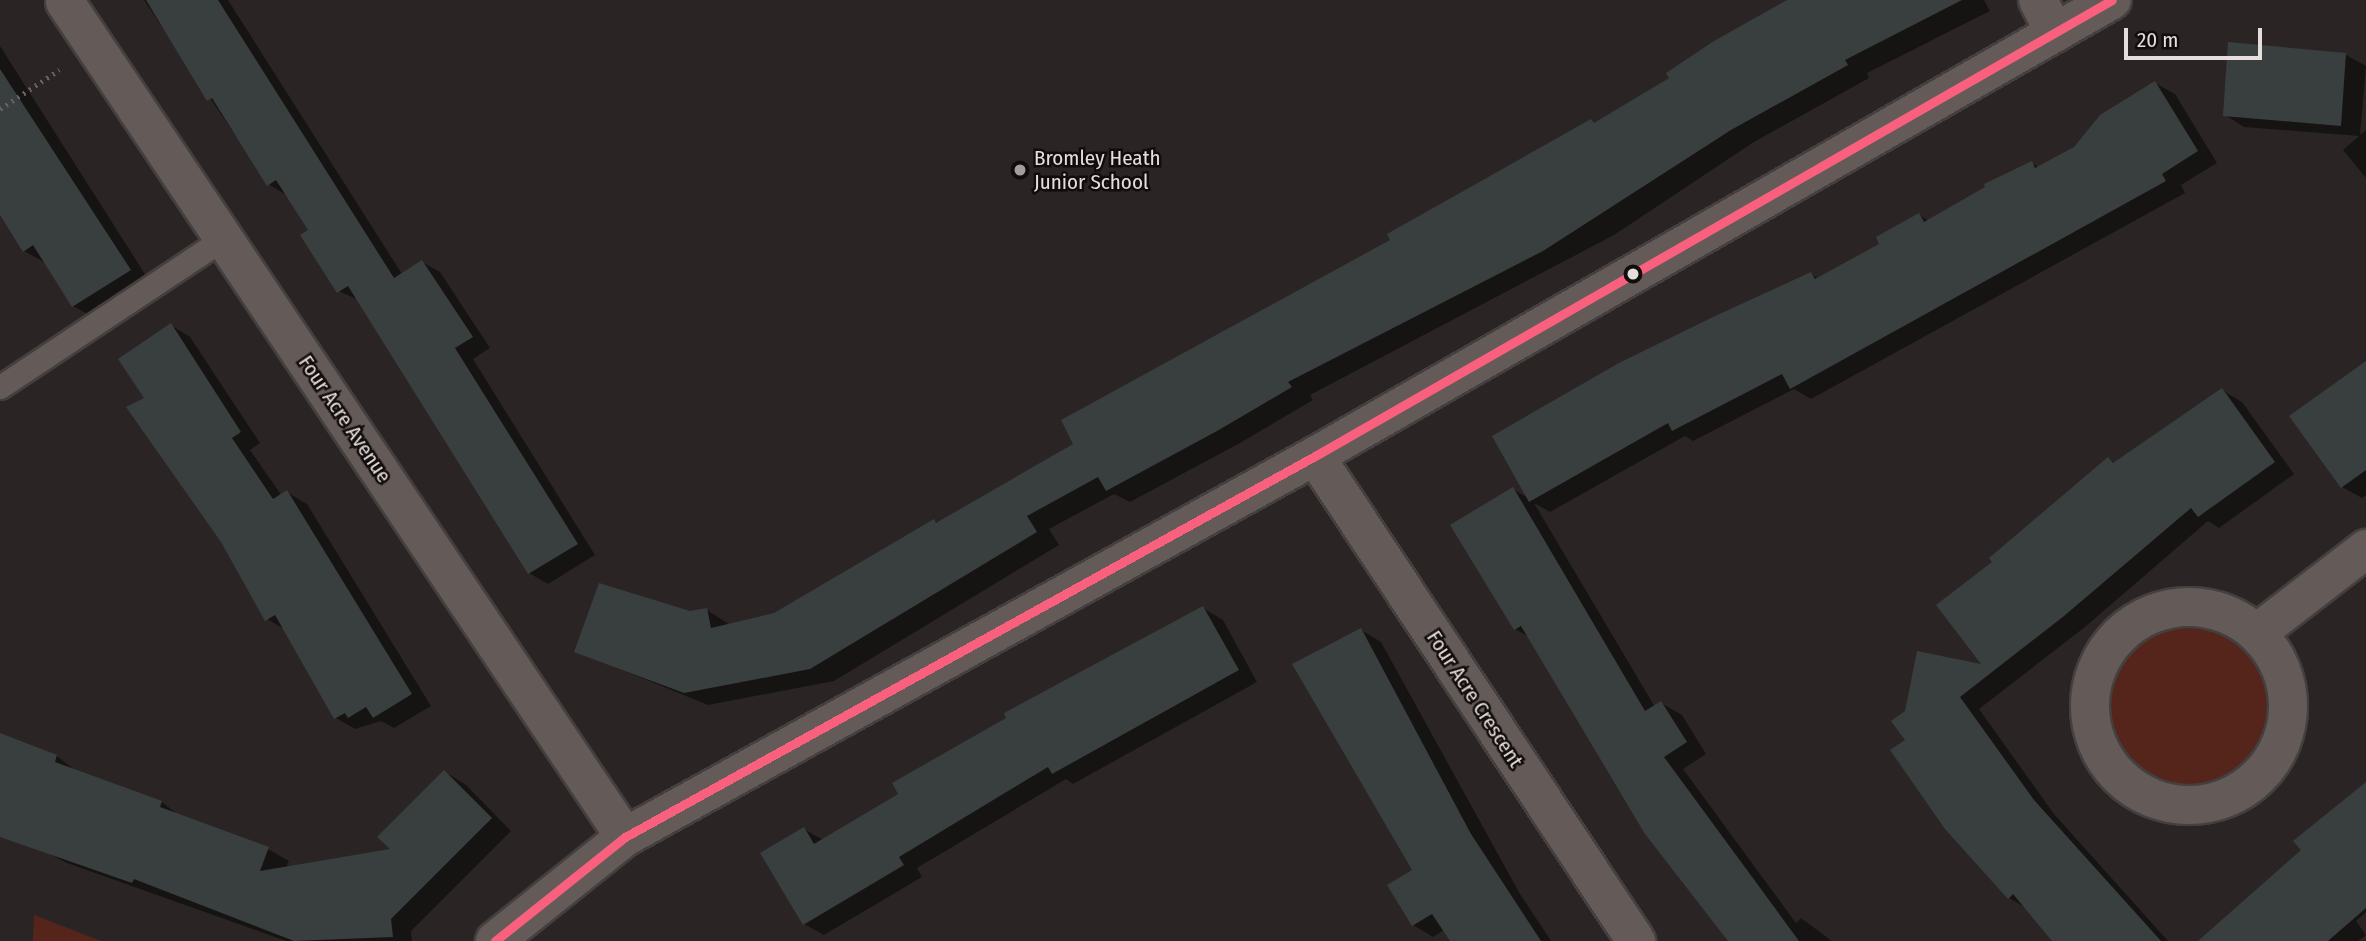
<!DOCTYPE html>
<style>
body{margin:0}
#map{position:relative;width:2366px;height:941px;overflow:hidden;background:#2a2524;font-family:"Fira Sans Condensed",sans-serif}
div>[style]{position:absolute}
.green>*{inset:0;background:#55251c}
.round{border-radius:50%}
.shadow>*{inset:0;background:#0007}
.building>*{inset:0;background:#393f3e}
.path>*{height:4.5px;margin-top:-2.25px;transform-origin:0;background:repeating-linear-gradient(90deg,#676160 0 2px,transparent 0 7px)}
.roads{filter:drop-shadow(2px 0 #43403f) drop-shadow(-2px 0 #43403f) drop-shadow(0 2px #43403f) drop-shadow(0 -2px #43403f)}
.lane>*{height:23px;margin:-11.5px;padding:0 11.5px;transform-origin:11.5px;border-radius:11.5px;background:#645b59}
.street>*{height:38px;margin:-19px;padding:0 19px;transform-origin:19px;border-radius:19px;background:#645b59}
.street>.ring{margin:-19px;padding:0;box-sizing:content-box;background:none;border:38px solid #645b59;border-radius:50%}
.bus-1>*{height:9px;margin:-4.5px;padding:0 4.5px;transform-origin:4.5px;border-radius:4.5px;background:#f8607d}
.dots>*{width:19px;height:19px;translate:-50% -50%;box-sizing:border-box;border:4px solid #120d0c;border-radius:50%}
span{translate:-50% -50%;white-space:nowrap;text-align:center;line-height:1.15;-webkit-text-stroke:5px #120d0c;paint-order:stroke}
.poi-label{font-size:21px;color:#e6dedd}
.left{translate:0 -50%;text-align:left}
.street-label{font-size:21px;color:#e6dedd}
.scale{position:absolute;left:2124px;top:28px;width:138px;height:32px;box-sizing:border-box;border:4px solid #e6dedd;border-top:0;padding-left:9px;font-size:21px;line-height:24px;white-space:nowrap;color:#e6dedd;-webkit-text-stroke:5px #120d0c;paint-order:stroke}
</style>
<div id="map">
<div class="green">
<i class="round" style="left:2106px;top:623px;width:166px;height:166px"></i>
<i style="clip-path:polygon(34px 915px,101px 941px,33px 941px)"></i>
</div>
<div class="shadow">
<i style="clip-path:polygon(144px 0,228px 0,402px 274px,422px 262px,440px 272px,490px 348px,473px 359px,595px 555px,548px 584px,529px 573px,359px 300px,338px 291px,310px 230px,288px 196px,268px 184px)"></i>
<i style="clip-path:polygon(1793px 0,1984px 0,1990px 11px,1867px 73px,1869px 78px,1754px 142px,1614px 235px,1310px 395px,1313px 400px,1240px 443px,1130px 502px,1114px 494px,1049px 529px,1059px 545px,834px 681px,708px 705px,576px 651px,707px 610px,730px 625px,775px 615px,934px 521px,939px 524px,1075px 444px,1392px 240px,1591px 121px,1596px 124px)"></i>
<i style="clip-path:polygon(2230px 44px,2346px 55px,2366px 66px,2360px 135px,2366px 130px,2366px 178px,2343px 150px,2359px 136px,2244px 127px,2225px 115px)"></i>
<i style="clip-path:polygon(0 46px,150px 282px,93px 317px,73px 306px,44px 262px,24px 251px,0 215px)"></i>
<i style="clip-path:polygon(2155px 83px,2175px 94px,2217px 163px,2181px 185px,2185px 193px,1811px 399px,1794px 389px,1693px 441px,1685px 436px,1550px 512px,1534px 503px,1655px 707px,1661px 703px,1682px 715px,1706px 754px,1683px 769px,1796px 923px,1801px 918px,1832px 941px,1732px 941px,1531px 638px,1515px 629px,1513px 489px,1530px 499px,1811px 274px,1819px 279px,1882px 244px,1919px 215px,1929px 221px,2032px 163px,2039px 168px,2075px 149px)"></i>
<i style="clip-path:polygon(171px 325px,190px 337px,260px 443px,250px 450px,282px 496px,287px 492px,307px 504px,431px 706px,394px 728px,381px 721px,355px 729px,336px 718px,286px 630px,267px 619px,147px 399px)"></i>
<i style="clip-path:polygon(2366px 364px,2366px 495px,2362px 498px,2342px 487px)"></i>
<i style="clip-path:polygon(2222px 390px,2242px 402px,2294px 474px,2219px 528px,2208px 521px,2085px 627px,1979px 709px,2054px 814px,2168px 941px,2054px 941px,2028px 909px,2009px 898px,1907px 740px,1986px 666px,1995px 562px,2108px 459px,2116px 464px)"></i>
<i style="clip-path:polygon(1203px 608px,1223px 620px,1257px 682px,1073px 784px,1066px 779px,917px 868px,922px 877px,824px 935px,804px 924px,804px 829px,823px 840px)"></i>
<i style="clip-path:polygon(1361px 630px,1381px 642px,1520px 894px,1551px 941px,1452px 941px,1444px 930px,1433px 937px,1413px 925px,1414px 871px)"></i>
<i style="clip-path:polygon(0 735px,57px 756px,76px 771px,162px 802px,181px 817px,268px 849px,289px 861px,286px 868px,394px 850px,445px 772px,465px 784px,511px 831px,411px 931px,412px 941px,286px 941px,67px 863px,0 828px)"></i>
<i style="clip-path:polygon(2366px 783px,2366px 912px,2356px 921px,2366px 935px,2358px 941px,2200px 941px,2303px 851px)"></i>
</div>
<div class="building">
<i style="clip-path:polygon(146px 0,218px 0,394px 278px,422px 260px,473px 337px,455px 348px,578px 544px,528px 574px,348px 286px,337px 293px,300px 235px,308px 230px,276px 180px,267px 186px,212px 98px,207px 101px)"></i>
<i style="clip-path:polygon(1787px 0,1962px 0,1845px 60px,1848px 65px,1731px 130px,1543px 251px,1288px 382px,1292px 387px,1217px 431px,1106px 491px,1098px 477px,1027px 516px,1037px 532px,810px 669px,684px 693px,574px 652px,599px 583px,690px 611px,707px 608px,711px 628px,774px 613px,934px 519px,936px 523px,1073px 444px,1061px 420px,1390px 240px,1387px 234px,1591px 119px,1594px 123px,1669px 78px,1666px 73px,1714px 41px)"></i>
<i style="clip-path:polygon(2228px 42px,2346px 53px,2341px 126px,2223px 116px)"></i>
<i style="clip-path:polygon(0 69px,131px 270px,72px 307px,33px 245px,23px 252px,0 215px)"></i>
<i style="clip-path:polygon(2155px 81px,2198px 151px,2162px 174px,2166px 181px,1790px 389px,1782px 374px,1672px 431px,1668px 423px,1529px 502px,1492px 436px,1619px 363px,1713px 317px,1811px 272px,1815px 279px,1879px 244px,1876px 237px,1919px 213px,1924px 222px,1985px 187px,1984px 184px,2032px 161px,2035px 168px,2074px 147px,2100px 115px)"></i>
<i style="clip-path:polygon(171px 323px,241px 432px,232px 438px,273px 499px,287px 490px,412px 694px,373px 718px,366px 707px,348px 718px,345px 713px,334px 719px,275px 615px,265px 621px,221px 542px,126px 407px,144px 398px,118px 359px)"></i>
<i style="clip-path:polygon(2366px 361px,2366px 470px,2341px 488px,2289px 416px)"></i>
<i style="clip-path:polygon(2222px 388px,2275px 462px,2198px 517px,2191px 508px,2064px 616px,1960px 697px,2034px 800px,2161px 941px,2052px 941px,2013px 894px,2008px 899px,1945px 829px,1890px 750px,1905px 740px,1891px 721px,1905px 711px,1917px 651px,1981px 664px,1936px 605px,1992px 562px,1989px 558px,2108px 457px,2113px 463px)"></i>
<i style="clip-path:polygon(1513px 487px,1645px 711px,1661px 701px,1687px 742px,1664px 757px,1799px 941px,1728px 941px,1645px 834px,1521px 626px,1514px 630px,1450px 525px)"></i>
<i style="clip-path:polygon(1203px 606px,1239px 670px,1052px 774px,1048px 767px,899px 857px,904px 865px,803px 925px,760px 853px,804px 827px,814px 844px,898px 794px,892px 783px,1006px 718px,1004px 713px)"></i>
<i style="clip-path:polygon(1361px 628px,1471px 834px,1541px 941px,1450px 941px,1432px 914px,1412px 926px,1387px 885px,1412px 870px,1292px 664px)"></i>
<i style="clip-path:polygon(0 733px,57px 755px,55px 762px,162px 801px,160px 807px,269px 847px,260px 871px,390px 849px,377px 837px,444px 770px,492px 818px,391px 919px,393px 937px,294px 941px,134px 879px,132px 883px,0 837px)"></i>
<i style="clip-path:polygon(2366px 782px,2366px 908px,2328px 941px,2198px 941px,2301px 850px,2293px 841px)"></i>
</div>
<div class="path">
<i style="left:0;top:109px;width:71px;rotate:-33.5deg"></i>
</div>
<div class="roads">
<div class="lane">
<i style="left:0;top:387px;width:269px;rotate:-33.6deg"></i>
</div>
<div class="street">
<i style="left:2038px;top:0;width:37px;rotate:63deg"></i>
<i style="left:65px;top:2px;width:1005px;rotate:56.15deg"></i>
<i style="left:1315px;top:456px;width:582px;rotate:56.5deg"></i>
<i class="ring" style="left:2090px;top:607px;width:160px;height:160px"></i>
<i style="left:2257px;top:633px;width:138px;rotate:-37.6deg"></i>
<i style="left:495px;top:941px;width:166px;rotate:-38.7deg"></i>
<i style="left:625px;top:837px;width:788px;rotate:-28.91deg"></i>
<i style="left:1315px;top:456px;width:918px;rotate:-29.78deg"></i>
</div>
</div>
<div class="bus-1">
<i style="left:495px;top:941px;width:166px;rotate:-38.7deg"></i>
<i style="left:625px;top:837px;width:788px;rotate:-28.91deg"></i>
<i style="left:1315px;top:456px;width:918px;rotate:-29.78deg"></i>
</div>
<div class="dots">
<i style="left:1020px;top:170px;background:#a49d9c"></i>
<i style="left:1633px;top:274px;background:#e6dedd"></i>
</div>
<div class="poi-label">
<span class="left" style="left:1034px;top:170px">Bromley Heath<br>Junior School</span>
</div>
<div class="street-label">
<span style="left:345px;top:419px;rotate:56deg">Four Acre Avenue</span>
<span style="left:1475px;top:699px;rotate:57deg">Four Acre Crescent</span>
</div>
<div class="scale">20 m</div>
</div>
